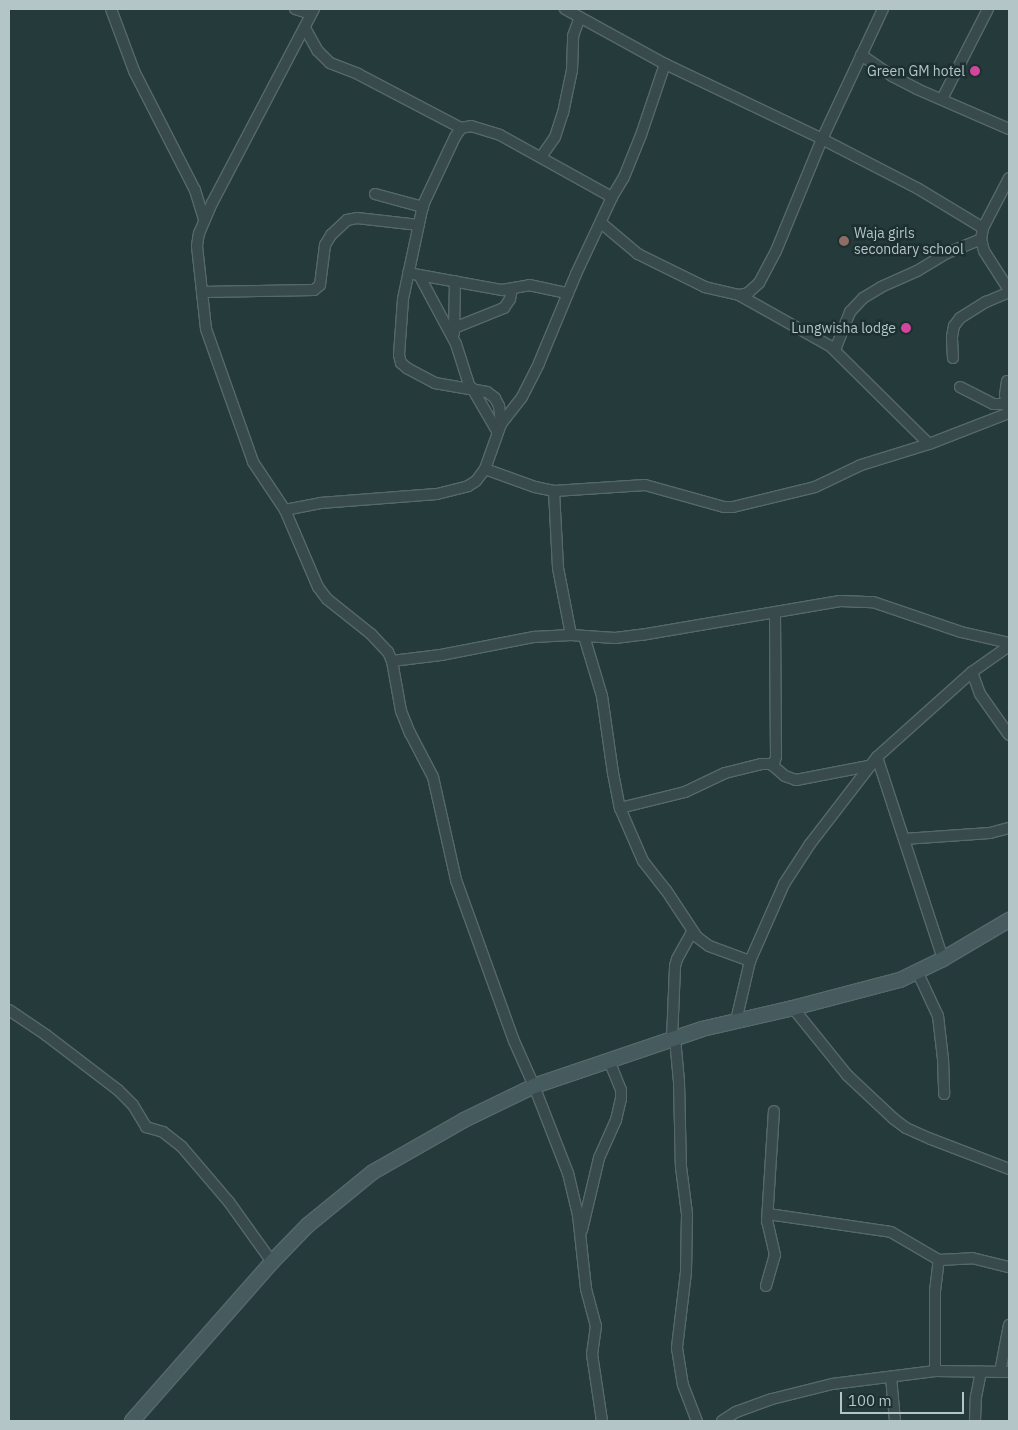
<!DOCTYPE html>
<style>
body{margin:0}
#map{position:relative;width:1018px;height:1430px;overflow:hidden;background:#243a3b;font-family:"IBM Plex Sans",sans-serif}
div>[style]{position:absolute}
.roads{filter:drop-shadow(1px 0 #56686a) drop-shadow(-1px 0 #56686a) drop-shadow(0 1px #56686a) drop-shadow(0 -1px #56686a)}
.minor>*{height:10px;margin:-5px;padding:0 5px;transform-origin:5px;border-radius:5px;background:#384a4c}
.secondary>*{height:14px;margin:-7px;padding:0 7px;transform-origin:7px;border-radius:7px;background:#465b5e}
.dots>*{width:14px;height:14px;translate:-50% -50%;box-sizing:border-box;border:2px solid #1d2f31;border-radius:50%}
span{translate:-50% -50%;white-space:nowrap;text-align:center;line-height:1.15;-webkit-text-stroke:5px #1d2f31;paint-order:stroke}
.poi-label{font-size:14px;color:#b4c5c7}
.right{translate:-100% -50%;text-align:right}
.left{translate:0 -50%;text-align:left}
.frame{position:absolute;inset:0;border:10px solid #b4c5c7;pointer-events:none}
.scale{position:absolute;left:840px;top:1392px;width:124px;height:22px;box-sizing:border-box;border:2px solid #b4c5c7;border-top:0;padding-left:6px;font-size:15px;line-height:18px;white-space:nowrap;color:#b4c5c7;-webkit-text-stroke:4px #1d2f31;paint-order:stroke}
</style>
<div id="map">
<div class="roads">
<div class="minor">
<i style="left:111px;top:9px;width:66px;rotate:69.6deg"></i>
<i style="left:134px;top:71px;width:134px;rotate:62.9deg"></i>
<i style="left:195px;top:190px;width:31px;rotate:73deg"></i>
<i style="left:295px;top:9px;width:17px;rotate:17deg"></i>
<i style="left:314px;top:9px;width:219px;rotate:117.7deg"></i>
<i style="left:212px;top:203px;width:33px;rotate:113deg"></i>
<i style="left:199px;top:233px;width:13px;rotate:99deg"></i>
<i style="left:197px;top:246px;width:83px;rotate:83.8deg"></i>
<i style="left:206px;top:329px;width:141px;rotate:70.5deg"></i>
<i style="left:253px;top:462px;width:58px;rotate:56.3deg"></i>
<i style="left:285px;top:510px;width:84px;rotate:66.8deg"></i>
<i style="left:318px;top:587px;width:15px;rotate:53deg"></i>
<i style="left:327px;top:599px;width:56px;rotate:38.5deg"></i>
<i style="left:371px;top:634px;width:25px;rotate:47deg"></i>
<i style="left:388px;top:652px;width:10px;rotate:66deg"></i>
<i style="left:392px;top:661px;width:51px;rotate:79.8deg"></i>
<i style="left:401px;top:711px;width:24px;rotate:68deg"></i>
<i style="left:410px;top:733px;width:50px;rotate:62.4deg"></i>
<i style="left:433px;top:777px;width:106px;rotate:77.4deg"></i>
<i style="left:456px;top:880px;width:171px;rotate:70.2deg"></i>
<i style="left:514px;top:1041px;width:49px;rotate:66deg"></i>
<i style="left:534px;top:1086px;width:93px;rotate:68.7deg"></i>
<i style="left:568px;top:1173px;width:43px;rotate:76.6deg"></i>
<i style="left:578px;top:1215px;width:74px;rotate:83.8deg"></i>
<i style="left:586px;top:1289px;width:38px;rotate:75deg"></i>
<i style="left:596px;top:1326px;width:28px;rotate:98deg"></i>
<i style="left:592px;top:1354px;width:68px;rotate:81.5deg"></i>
<i style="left:565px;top:9px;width:114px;rotate:28.8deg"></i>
<i style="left:665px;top:64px;width:174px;rotate:25.5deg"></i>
<i style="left:822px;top:139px;width:121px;rotate:112.3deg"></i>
<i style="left:776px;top:251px;width:36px;rotate:118deg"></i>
<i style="left:759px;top:283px;width:15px;rotate:138deg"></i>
<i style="left:748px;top:293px;width:9px;rotate:167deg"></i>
<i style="left:739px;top:295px;width:35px;rotate:-167deg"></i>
<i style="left:705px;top:287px;width:75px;rotate:-153.8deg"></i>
<i style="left:638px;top:254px;width:48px;rotate:-140deg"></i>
<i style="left:883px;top:9px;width:144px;rotate:115.1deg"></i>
<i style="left:822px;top:139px;width:107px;rotate:27.3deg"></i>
<i style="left:917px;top:188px;width:77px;rotate:31.2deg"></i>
<i style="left:305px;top:28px;width:26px;rotate:61deg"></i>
<i style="left:318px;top:51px;width:17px;rotate:45deg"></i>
<i style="left:330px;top:63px;width:30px;rotate:21deg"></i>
<i style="left:358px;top:74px;width:116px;rotate:27.7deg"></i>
<i style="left:861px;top:55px;width:37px;rotate:34deg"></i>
<i style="left:892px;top:76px;width:28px;rotate:27deg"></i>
<i style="left:917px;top:89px;width:100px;rotate:23.5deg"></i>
<i style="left:942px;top:99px;width:101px;rotate:-62.9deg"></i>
<i style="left:541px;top:157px;width:24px;rotate:-55deg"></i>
<i style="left:555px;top:137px;width:25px;rotate:-72deg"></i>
<i style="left:563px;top:113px;width:44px;rotate:-78.2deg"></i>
<i style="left:572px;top:70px;width:34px;rotate:-88deg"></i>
<i style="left:573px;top:36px;width:20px;rotate:-70deg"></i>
<i style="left:1009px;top:178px;width:56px;rotate:117.5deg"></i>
<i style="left:983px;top:228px;width:11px;rotate:100deg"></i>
<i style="left:981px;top:239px;width:12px;rotate:76deg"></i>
<i style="left:984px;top:251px;width:46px;rotate:57.3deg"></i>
<i style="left:375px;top:194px;width:50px;rotate:15.2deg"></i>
<i style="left:408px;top:273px;width:96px;rotate:10.3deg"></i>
<i style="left:502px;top:290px;width:27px;rotate:-10deg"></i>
<i style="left:529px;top:285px;width:40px;rotate:12deg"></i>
<i style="left:419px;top:275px;width:78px;rotate:61.8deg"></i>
<i style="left:456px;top:344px;width:46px;rotate:72.3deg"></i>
<i style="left:202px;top:292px;width:112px;rotate:-1deg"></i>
<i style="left:314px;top:290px;width:8px;rotate:-40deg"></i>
<i style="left:320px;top:285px;width:40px;rotate:-82.9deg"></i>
<i style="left:325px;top:245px;width:12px;rotate:-59deg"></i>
<i style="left:331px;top:235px;width:22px;rotate:-43deg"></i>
<i style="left:347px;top:220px;width:10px;rotate:-11deg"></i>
<i style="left:357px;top:218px;width:62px;rotate:6.4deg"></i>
<i style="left:739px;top:295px;width:104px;rotate:29.3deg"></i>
<i style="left:830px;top:346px;width:139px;rotate:44.7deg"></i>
<i style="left:454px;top:328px;width:54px;rotate:-21.8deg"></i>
<i style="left:504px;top:308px;width:11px;rotate:-56deg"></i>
<i style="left:510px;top:299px;width:10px;rotate:-79deg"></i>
<i style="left:454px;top:333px;width:52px;rotate:-88.9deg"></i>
<i style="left:835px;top:350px;width:41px;rotate:-68.5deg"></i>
<i style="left:850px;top:312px;width:19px;rotate:-47deg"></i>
<i style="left:863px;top:298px;width:21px;rotate:-31deg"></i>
<i style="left:881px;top:287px;width:39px;rotate:-24deg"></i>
<i style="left:917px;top:271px;width:35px;rotate:-31deg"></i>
<i style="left:947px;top:253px;width:37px;rotate:-22deg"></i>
<i style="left:953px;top:358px;width:21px;rotate:-93deg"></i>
<i style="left:952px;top:337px;width:11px;rotate:-80deg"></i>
<i style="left:954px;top:326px;width:10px;rotate:-53deg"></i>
<i style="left:960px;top:318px;width:31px;rotate:-32deg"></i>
<i style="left:986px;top:302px;width:25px;rotate:-23deg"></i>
<i style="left:1007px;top:381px;width:14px;rotate:98deg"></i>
<i style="left:1005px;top:395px;width:14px;rotate:78deg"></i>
<i style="left:960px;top:387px;width:37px;rotate:27deg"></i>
<i style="left:993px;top:404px;width:13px"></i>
<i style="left:472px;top:388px;width:50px;rotate:59.8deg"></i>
<i style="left:501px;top:424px;width:18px;rotate:-96deg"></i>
<i style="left:499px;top:406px;width:9px;rotate:-117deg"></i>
<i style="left:495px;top:398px;width:10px;rotate:-143deg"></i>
<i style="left:487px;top:392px;width:53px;rotate:-170.2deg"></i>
<i style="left:435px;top:383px;width:32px;rotate:-152deg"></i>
<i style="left:407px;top:368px;width:8px;rotate:-140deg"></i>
<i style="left:401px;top:363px;width:8px;rotate:-104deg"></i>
<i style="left:399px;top:355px;width:56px;rotate:-85.9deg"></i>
<i style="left:403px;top:299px;width:96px;rotate:-78deg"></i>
<i style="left:423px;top:205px;width:75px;rotate:-64.8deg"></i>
<i style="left:455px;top:137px;width:11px;rotate:-56deg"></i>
<i style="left:461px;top:128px;width:10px;rotate:-11deg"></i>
<i style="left:471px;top:126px;width:30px;rotate:17deg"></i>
<i style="left:500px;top:135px;width:128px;rotate:29deg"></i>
<i style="left:485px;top:469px;width:53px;rotate:19.8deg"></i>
<i style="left:535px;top:487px;width:19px;rotate:12deg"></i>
<i style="left:554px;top:491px;width:91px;rotate:-3.8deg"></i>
<i style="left:645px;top:485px;width:82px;rotate:15.6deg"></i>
<i style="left:724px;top:507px;width:9px"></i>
<i style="left:733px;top:507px;width:84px;rotate:-13.7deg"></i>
<i style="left:815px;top:487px;width:51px;rotate:-25.6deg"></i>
<i style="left:861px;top:465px;width:71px;rotate:-17.2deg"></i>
<i style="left:929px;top:444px;width:86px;rotate:-21.2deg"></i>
<i style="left:554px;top:491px;width:77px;rotate:87deg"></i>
<i style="left:558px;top:568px;width:68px;rotate:79deg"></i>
<i style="left:285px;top:510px;width:36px;rotate:-11deg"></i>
<i style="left:320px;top:503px;width:117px;rotate:-4.4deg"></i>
<i style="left:437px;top:494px;width:32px;rotate:-14deg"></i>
<i style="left:468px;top:486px;width:9px;rotate:-32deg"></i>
<i style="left:476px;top:481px;width:15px;rotate:-53deg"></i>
<i style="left:485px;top:469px;width:48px;rotate:-70.4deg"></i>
<i style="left:501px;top:424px;width:34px;rotate:-52deg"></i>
<i style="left:522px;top:397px;width:38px;rotate:-63deg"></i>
<i style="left:539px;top:363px;width:96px;rotate:-67.4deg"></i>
<i style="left:576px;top:274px;width:85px;rotate:-64.9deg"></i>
<i style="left:612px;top:197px;width:23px;rotate:-59deg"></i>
<i style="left:624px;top:177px;width:45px;rotate:-68deg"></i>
<i style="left:641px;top:135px;width:75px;rotate:-71.3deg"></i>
<i style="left:584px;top:636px;width:63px;rotate:73.3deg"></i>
<i style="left:602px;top:696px;width:78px;rotate:81.9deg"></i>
<i style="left:613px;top:773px;width:36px;rotate:79deg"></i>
<i style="left:620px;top:808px;width:58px;rotate:66.5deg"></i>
<i style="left:643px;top:861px;width:37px;rotate:52deg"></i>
<i style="left:666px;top:890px;width:56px;rotate:56.6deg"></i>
<i style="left:697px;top:937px;width:15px;rotate:37deg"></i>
<i style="left:709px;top:946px;width:44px;rotate:20.1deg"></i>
<i style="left:392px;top:661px;width:49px;rotate:-7deg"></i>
<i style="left:441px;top:655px;width:95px;rotate:-11deg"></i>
<i style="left:534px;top:637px;width:37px;rotate:-3deg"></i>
<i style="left:571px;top:635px;width:44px;rotate:3.9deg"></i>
<i style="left:615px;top:638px;width:26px;rotate:-7deg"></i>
<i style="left:641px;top:635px;width:202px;rotate:-9.7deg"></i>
<i style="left:840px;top:601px;width:33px;rotate:2deg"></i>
<i style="left:873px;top:602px;width:93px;rotate:18.8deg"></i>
<i style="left:961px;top:632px;width:49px;rotate:12.9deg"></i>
<i style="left:972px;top:672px;width:23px;rotate:70deg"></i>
<i style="left:980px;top:694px;width:50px;rotate:54.7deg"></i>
<i style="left:877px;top:757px;width:213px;rotate:71.9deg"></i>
<i style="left:773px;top:766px;width:9px;rotate:-72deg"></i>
<i style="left:776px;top:757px;width:144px;rotate:-90.4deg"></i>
<i style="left:620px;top:808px;width:67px;rotate:-13.8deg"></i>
<i style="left:685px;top:792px;width:44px;rotate:-25.4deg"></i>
<i style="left:725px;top:773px;width:37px;rotate:-14deg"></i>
<i style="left:761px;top:764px;width:10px"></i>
<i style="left:771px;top:764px;width:18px;rotate:41deg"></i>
<i style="left:785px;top:776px;width:12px;rotate:20deg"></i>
<i style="left:796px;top:780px;width:74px;rotate:-10.9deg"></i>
<i style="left:904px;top:839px;width:86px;rotate:-4deg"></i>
<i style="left:990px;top:833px;width:20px;rotate:-15deg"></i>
<i style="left:917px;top:971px;width:50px;rotate:65deg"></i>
<i style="left:938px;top:1016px;width:43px;rotate:83.4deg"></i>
<i style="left:943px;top:1059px;width:35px;rotate:88deg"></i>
<i style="left:793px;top:1008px;width:86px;rotate:51.1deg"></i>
<i style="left:847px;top:1075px;width:64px;rotate:43.1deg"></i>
<i style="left:894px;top:1119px;width:15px;rotate:37deg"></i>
<i style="left:906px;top:1128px;width:27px;rotate:24deg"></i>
<i style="left:931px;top:1139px;width:84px;rotate:21deg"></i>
<i style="left:9px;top:1010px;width:45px;rotate:34deg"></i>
<i style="left:46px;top:1035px;width:91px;rotate:37.4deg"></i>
<i style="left:118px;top:1090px;width:21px;rotate:45deg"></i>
<i style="left:133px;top:1105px;width:26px;rotate:59deg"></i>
<i style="left:146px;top:1127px;width:18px;rotate:16deg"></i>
<i style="left:163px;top:1132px;width:24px;rotate:38deg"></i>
<i style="left:182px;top:1147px;width:72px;rotate:49.5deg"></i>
<i style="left:229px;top:1202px;width:74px;rotate:54.4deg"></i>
<i style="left:736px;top:1021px;width:62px;rotate:-76.9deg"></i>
<i style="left:750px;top:961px;width:84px;rotate:-66.2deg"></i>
<i style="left:784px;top:884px;width:48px;rotate:-57deg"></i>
<i style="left:810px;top:844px;width:110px;rotate:-52.4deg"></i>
<i style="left:877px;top:757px;width:127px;rotate:-41.8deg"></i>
<i style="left:972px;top:672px;width:45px;rotate:-35.1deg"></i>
<i style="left:675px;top:1038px;width:44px;rotate:84.8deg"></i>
<i style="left:679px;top:1082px;width:85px;rotate:88.7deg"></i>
<i style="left:681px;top:1167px;width:47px;rotate:82.7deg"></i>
<i style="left:687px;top:1214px;width:58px;rotate:91deg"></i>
<i style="left:686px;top:1272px;width:77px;rotate:96.8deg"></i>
<i style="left:677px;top:1348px;width:37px;rotate:81deg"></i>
<i style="left:683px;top:1385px;width:39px;rotate:69deg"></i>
<i style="left:672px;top:1039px;width:73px;rotate:-87.6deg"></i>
<i style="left:675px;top:966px;width:7px;rotate:-74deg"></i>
<i style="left:677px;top:959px;width:31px;rotate:-61deg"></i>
<i style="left:768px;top:1214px;width:124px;rotate:8.3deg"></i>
<i style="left:891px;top:1232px;width:56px;rotate:30.3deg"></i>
<i style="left:939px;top:1260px;width:33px;rotate:-3deg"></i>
<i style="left:972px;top:1258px;width:38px;rotate:14deg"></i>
<i style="left:582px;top:1230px;width:74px;rotate:-76.7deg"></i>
<i style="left:599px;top:1158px;width:42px;rotate:-65.9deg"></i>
<i style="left:616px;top:1120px;width:22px;rotate:-77deg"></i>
<i style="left:621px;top:1099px;width:9px;rotate:-90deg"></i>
<i style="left:621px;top:1090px;width:32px;rotate:-112deg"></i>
<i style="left:766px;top:1286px;width:32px;rotate:-74deg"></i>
<i style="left:775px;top:1255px;width:35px;rotate:-103deg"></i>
<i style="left:767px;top:1221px;width:110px;rotate:-86.4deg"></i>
<i style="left:935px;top:1371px;width:80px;rotate:-90deg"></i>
<i style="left:935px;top:1291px;width:31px;rotate:-83deg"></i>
<i style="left:1000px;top:1372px;width:48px;rotate:-79.2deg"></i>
<i style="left:891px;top:1377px;width:44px;rotate:84.8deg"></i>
<i style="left:722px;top:1421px;width:17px;rotate:-33deg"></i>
<i style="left:736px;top:1412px;width:38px;rotate:-20deg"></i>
<i style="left:772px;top:1399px;width:62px;rotate:-14deg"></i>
<i style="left:832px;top:1384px;width:104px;rotate:-7.2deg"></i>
<i style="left:935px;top:1371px;width:74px;rotate:0.8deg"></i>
<i style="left:975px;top:1421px;width:24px;rotate:-88deg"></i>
<i style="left:976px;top:1397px;width:26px;rotate:-79deg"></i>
</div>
<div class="secondary">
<i style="left:132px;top:1421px;width:212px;rotate:-48.6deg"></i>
<i style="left:272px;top:1262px;width:52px;rotate:-45.8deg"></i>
<i style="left:308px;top:1225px;width:84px;rotate:-39.2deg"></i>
<i style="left:373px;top:1172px;width:105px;rotate:-29.7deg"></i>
<i style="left:464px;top:1120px;width:78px;rotate:-25.9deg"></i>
<i style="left:534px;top:1086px;width:177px;rotate:-18.7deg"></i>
<i style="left:702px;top:1029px;width:93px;rotate:-13deg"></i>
<i style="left:793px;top:1008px;width:111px;rotate:-14.7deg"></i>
<i style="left:900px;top:980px;width:48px;rotate:-26deg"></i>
<i style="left:943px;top:959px;width:77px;rotate:-30.6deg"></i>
</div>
</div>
<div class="dots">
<i style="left:975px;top:71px;background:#d1479c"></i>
<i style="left:844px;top:241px;background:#8d6e63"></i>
<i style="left:906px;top:328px;background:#d1479c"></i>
</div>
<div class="poi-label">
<span class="right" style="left:965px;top:71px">Green GM hotel</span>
<span class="left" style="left:854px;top:241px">Waja girls<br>secondary school</span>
<span class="right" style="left:896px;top:328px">Lungwisha lodge</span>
</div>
<div class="frame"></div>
<div class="scale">100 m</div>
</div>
